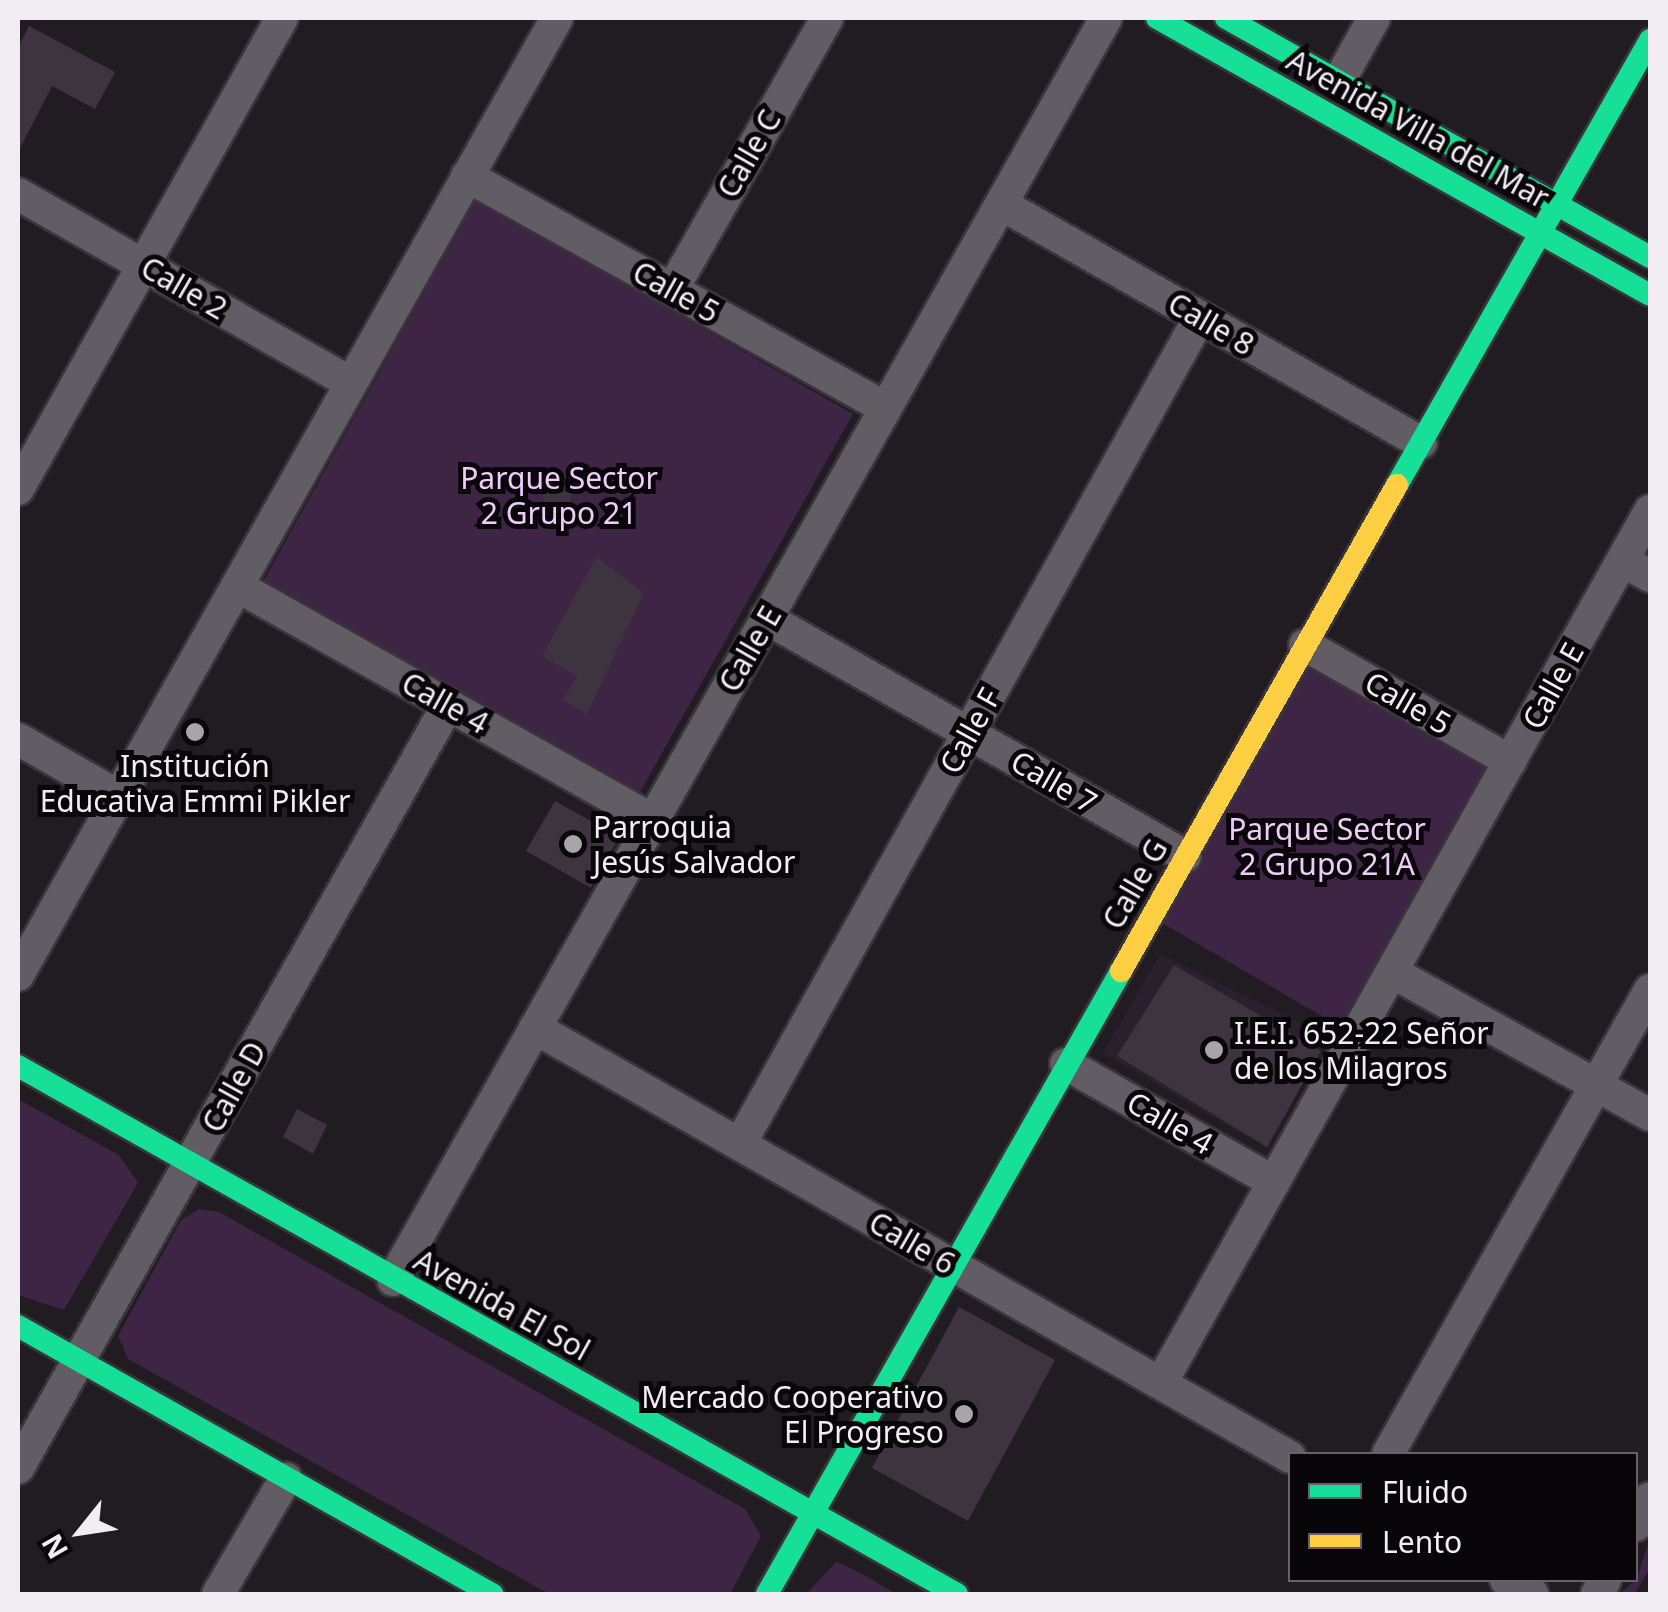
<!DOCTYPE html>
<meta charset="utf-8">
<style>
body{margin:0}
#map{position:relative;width:1668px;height:1612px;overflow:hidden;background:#211c22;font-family:"Noto Sans",sans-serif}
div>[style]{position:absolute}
.built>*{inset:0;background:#2a1f2c}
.green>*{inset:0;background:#3e2445}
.building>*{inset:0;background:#3e3440}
.round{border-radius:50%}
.roads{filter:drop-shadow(2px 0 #39363a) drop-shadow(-2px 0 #39363a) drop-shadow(0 2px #39363a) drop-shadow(0 -2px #39363a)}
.street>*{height:32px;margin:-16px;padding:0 16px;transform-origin:16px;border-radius:16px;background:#625c64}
.fast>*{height:22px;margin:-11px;padding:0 11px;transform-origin:11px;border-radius:11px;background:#16e098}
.slow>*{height:22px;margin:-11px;padding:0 11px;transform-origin:11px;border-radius:11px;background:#ffcf43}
.dots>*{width:28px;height:28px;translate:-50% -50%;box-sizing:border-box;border:5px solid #09060a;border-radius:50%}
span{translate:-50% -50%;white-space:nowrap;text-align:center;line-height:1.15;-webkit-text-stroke:10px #09060a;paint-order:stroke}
.street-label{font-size:30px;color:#f2ecf3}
.park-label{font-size:30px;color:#f0cbfa}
.poi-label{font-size:30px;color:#f2ecf3}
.left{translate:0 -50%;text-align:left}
.right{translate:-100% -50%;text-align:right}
.frame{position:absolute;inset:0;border:20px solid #f2ecf3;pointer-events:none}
.legend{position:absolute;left:1288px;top:1452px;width:350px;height:130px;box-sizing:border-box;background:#09060a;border:2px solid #666267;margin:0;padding:12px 18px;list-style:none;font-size:30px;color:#f2ecf3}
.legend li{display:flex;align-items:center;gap:20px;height:50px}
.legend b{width:50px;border:2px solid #666267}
.north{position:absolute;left:30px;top:1482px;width:100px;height:100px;-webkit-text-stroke:8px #09060a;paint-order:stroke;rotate:240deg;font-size:28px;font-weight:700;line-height:40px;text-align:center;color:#f2ecf3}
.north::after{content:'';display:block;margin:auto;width:35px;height:45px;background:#f2ecf3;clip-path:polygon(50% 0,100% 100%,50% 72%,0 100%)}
</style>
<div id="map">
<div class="built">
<i style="clip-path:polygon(1160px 954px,1327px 1036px,1268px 1149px,1103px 1053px)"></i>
</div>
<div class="green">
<i style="clip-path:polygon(476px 199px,853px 414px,640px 792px,264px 580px)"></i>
<i style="clip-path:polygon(1310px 664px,1492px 770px,1344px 1029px,1162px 923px)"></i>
<i style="clip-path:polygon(18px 1099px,119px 1155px,138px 1183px,64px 1310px,18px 1295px)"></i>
<i style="clip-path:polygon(199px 1209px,219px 1212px,745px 1509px,761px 1536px,730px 1594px,549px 1594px,128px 1359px,118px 1336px,181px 1220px)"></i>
<i style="clip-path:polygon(1650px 1538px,1650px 1568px,1635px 1594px,1619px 1594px,1636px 1580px)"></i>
<i style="clip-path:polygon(836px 1562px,855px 1570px,897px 1594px,806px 1594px)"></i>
</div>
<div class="building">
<i style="clip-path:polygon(29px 26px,115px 72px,95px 109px,52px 86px,18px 152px,18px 48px)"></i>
<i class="round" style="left:543px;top:483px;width:28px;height:28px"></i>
<i style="clip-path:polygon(596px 557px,644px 593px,587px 714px,563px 700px,577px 676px,542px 656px)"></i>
<i style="clip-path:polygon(555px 801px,619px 837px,591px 888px,526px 851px)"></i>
<i style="clip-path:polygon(1174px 965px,1321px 1051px,1267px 1147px,1117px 1056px)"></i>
<i style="clip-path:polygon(297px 1109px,327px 1125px,313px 1154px,283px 1137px)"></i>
<i style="clip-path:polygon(959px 1307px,1055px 1360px,968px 1521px,872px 1468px)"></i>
</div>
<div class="roads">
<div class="street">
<i style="left:1339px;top:81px;width:72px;rotate:-60.9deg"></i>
<i style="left:467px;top:176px;width:478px;rotate:29deg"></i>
<i style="left:18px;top:194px;width:383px;rotate:29.6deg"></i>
<i style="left:1001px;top:204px;width:483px;rotate:29.6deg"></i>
<i style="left:672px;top:290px;width:313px;rotate:-60.3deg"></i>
<i style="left:18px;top:489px;width:540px;rotate:-60.73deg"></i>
<i style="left:1623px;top:561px;width:31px;rotate:29deg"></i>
<i style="left:237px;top:586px;width:477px;rotate:29.4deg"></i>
<i style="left:766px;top:618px;width:482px;rotate:29.6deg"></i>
<i style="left:1305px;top:645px;width:236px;rotate:29.5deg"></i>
<i style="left:18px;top:739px;width:115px;rotate:29.7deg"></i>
<i style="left:1392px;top:972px;width:295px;rotate:29deg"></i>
<i style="left:18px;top:975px;width:1098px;rotate:-60.61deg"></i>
<i style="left:535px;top:1028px;width:868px;rotate:29.61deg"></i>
<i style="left:1066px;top:1064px;width:239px;rotate:29.6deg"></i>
<i style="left:740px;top:1144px;width:946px;rotate:-60.92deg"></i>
<i style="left:393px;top:1280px;width:1449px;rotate:-60.53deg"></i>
<i style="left:1161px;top:1383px;width:1000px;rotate:-60.72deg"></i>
<i style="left:1388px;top:1454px;width:533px;rotate:-60.55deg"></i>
<i style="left:18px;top:1468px;width:876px;rotate:-60.6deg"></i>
<i style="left:1636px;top:1525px;width:30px;rotate:-63deg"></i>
<i style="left:1506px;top:1580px;width:30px;rotate:28deg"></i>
<i style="left:218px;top:1594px;width:134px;rotate:-59.6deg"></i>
<i style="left:1597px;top:1594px;width:16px;rotate:-60deg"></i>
</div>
<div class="fast">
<i style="left:1157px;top:18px;width:565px;rotate:29.33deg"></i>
<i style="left:1226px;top:18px;width:487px;rotate:29.4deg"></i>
<i style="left:1397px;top:485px;width:512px;rotate:-60.38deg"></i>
<i style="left:18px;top:1066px;width:1077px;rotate:29.35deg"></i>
<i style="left:18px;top:1326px;width:545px;rotate:29.48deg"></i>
<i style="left:767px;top:1594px;width:717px;rotate:-60.39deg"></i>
</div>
<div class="slow">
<i style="left:1121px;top:971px;width:559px;rotate:-60.41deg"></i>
</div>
</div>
<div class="dots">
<i style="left:195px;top:732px;background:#a9a3aa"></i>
<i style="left:573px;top:844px;background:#a9a3aa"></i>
<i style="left:1214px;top:1050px;background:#a9a3aa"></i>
<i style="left:964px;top:1414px;background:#a9a3aa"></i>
</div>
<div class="street-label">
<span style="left:1418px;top:129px;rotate:29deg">Avenida Villa del Mar</span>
<span style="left:749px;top:154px;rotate:-60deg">Calle C</span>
<span style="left:184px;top:288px;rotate:30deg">Calle 2</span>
<span style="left:676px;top:292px;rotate:29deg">Calle 5</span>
<span style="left:1211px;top:324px;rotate:30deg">Calle 8</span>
<span style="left:750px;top:649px;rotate:-60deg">Calle E</span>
<span style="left:1553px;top:686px;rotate:-61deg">Calle E</span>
<span style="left:445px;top:703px;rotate:29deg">Calle 4</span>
<span style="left:1408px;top:703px;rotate:30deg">Calle 5</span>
<span style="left:970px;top:731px;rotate:-61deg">Calle F</span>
<span style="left:1054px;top:782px;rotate:30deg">Calle 7</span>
<span style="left:1135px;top:884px;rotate:-60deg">Calle G</span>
<span style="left:234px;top:1087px;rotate:-61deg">Calle D</span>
<span style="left:1170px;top:1123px;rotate:30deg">Calle 4</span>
<span style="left:912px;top:1243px;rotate:30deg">Calle 6</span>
<span style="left:502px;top:1305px;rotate:29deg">Avenida El Sol</span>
</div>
<div class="park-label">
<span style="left:559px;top:495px">Parque Sector<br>2 Grupo 21</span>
<span style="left:1327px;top:846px">Parque Sector<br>2 Grupo 21A</span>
</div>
<div class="poi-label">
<span style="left:195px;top:783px">Institución<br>Educativa Emmi Pikler</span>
<span class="left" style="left:593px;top:844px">Parroquia<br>Jesús Salvador</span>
<span class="left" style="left:1234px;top:1050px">I.E.I. 652-22 Señor<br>de los Milagros</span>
<span class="right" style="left:944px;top:1414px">Mercado Cooperativo<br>El Progreso</span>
</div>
<div class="frame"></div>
<ul class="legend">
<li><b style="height:12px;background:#16e098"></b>Fluido</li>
<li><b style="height:12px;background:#ffcf43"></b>Lento</li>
</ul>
<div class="north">N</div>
</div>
